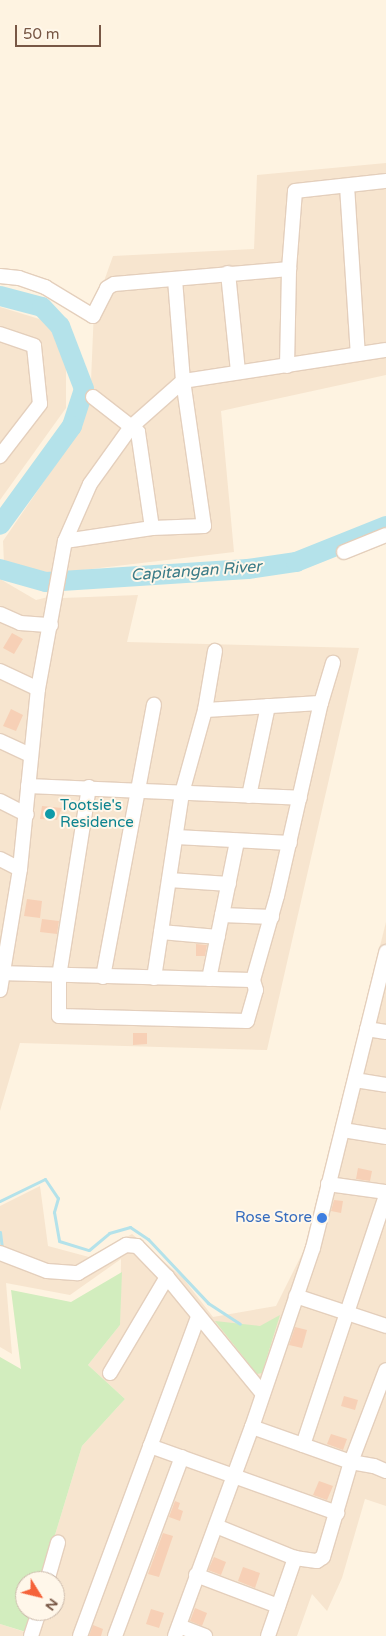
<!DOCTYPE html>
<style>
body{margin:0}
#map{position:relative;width:386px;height:1636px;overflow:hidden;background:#fef3e1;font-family:"Varela Round",sans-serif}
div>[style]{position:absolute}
.residential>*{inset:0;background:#f7e5cf}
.green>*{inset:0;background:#d2edbe}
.stream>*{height:3px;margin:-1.5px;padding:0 1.5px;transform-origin:1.5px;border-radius:1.5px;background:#b4e2ea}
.river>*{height:20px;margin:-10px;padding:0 10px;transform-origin:10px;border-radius:10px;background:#b4e2ea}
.building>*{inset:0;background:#f7d0b6}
.roads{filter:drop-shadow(1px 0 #e4cfbc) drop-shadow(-1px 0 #e4cfbc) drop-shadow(0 1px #e4cfbc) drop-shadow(0 -1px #e4cfbc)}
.minor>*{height:14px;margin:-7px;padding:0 7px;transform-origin:7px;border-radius:7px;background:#fff}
.dots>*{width:14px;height:14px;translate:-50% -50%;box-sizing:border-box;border:2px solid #fff7ea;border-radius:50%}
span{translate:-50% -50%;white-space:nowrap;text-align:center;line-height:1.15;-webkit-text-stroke:4px #fff7ea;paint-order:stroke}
.culture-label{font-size:15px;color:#0d838f}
.left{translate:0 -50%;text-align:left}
.shop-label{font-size:15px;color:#366cbe}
.right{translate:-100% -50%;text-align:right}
.water-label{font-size:16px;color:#3a7b87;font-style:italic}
.north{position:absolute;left:15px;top:1571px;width:50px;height:50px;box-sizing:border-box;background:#fff7ea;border:1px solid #c9b7a8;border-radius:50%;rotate:126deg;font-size:14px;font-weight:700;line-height:20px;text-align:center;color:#785745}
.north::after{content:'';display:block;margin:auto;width:18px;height:22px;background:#f5633a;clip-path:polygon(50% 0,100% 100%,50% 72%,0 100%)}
.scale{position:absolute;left:15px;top:25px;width:86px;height:22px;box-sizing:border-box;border:2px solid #785745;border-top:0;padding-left:6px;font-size:15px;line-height:18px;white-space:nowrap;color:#785745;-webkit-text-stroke:4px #fff7ea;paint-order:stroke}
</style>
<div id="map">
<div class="residential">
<i style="clip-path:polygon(386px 163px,386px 375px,221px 411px,234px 552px,66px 572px,63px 598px,138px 595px,127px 642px,359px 648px,267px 1050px,20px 1043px,0 1111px,0 579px,36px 600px,48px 597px,51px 573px,4px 563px,3px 541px,80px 429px,91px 381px,94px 309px,113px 256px,254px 249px,257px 175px)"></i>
<i style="clip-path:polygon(0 307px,46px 321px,58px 341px,66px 364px,66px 408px,0 500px)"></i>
<i style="clip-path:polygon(386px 922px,386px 1506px,365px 1499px,342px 1578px,327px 1611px,312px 1594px,297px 1636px,0 1636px,0 1624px,25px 1632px,32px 1611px,55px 1611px,55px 1581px,41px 1581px,82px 1446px,125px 1399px,88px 1365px,120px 1325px,121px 1259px,70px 1295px,6px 1283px,12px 1354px,0 1347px,0 1206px,40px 1186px,48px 1246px,89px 1257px,132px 1234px,183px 1278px,213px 1317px,276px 1306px,304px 1250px)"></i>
</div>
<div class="green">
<i style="clip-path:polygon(122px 1272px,120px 1325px,88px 1365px,125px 1399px,82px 1446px,41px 1581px,25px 1581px,25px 1611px,32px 1611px,26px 1632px,0 1624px,0 1357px,21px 1369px,11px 1290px,71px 1302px)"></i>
<i style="clip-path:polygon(280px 1315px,262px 1373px,257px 1374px,215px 1321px,260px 1326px)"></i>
</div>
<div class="stream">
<i style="left:0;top:1201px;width:50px;rotate:-26.1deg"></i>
<i style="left:45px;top:1179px;width:23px;rotate:56deg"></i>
<i style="left:58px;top:1198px;width:15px;rotate:106deg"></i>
<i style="left:54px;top:1212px;width:29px;rotate:80deg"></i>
<i style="left:59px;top:1241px;width:31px;rotate:17deg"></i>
<i style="left:89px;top:1250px;width:26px;rotate:-40deg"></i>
<i style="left:109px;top:1233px;width:22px;rotate:-16deg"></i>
<i style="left:130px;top:1227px;width:22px;rotate:34deg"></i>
<i style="left:148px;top:1239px;width:88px;rotate:46.8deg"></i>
<i style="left:208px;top:1303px;width:38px;rotate:33deg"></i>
<i style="left:0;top:1232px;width:17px;rotate:83deg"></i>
</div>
<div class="river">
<i style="left:0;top:296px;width:43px;rotate:14.7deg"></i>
<i style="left:42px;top:307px;width:26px;rotate:47deg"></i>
<i style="left:60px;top:326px;width:67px;rotate:69.1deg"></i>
<i style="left:84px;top:389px;width:39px;rotate:108deg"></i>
<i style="left:72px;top:426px;width:122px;rotate:126deg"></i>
<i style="left:0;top:569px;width:48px;rotate:15.8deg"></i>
<i style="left:46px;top:582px;width:202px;rotate:-3.7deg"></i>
<i style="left:248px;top:569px;width:49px;rotate:-8.3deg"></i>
<i style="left:296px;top:562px;width:97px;rotate:-21.8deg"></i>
</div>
<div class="building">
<i style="clip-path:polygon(12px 633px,23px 639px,14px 654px,3px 648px)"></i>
<i style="clip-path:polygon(11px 709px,23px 715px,16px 731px,3px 726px)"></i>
<i style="clip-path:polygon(42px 806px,62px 808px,57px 820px,40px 819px)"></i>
<i style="clip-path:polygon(27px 899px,42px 901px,40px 918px,24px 916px)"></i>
<i style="clip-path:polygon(42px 919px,59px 921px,57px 934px,40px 932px)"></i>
<i style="clip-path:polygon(196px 944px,207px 945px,205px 956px,196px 956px)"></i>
<i style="clip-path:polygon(133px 1033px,147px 1033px,147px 1044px,133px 1045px)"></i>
<i style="clip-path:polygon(358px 1168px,372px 1171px,370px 1181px,356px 1179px)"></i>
<i style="clip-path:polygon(334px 1200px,343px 1201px,341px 1213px,331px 1211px)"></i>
<i style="clip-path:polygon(295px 1327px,307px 1330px,302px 1348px,289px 1345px)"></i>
<i style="clip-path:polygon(344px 1396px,358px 1400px,355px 1410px,341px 1406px)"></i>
<i style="clip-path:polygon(331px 1434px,347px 1439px,343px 1450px,327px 1444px)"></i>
<i style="clip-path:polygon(319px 1481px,333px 1486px,327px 1500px,313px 1495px)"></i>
<i style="clip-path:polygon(175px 1501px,180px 1503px,178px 1509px,183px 1511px,180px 1521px,169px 1517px)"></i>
<i style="clip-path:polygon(163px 1533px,173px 1536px,159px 1577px,148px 1574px)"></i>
<i style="clip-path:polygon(214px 1557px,226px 1562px,221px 1575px,208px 1570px)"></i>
<i style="clip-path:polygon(243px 1567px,260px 1573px,255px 1588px,238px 1581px)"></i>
<i style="clip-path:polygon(195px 1608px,207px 1613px,202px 1626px,190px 1621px)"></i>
<i style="clip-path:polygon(151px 1609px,164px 1613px,159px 1628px,146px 1624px)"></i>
<i style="clip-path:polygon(93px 1625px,103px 1629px,101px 1636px,89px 1636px)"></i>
</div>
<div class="roads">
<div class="minor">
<i style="left:347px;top:186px;width:168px;rotate:86.3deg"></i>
<i style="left:228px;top:273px;width:99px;rotate:84.2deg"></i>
<i style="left:0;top:276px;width:19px;rotate:6deg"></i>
<i style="left:19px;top:278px;width:28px;rotate:19deg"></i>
<i style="left:45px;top:287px;width:56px;rotate:31.1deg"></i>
<i style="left:93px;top:316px;width:31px;rotate:-63deg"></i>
<i style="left:107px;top:288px;width:8px;rotate:-30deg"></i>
<i style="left:114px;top:284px;width:176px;rotate:-4.9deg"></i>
<i style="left:0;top:334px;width:36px;rotate:19deg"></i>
<i style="left:34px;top:346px;width:58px;rotate:84.1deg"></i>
<i style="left:40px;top:404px;width:66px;rotate:127.6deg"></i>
<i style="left:287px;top:366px;width:97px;rotate:-88.8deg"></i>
<i style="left:289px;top:269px;width:78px;rotate:-85.6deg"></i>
<i style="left:295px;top:191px;width:92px;rotate:-6.3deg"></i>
<i style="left:93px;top:397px;width:57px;rotate:37.9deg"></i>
<i style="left:138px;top:432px;width:97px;rotate:81.7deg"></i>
<i style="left:65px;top:541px;width:88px;rotate:-8.5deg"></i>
<i style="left:152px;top:528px;width:52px;rotate:-2.2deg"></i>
<i style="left:204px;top:526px;width:147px;rotate:-98.2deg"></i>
<i style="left:183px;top:381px;width:102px;rotate:-94.5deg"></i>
<i style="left:344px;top:552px;width:45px;rotate:-22deg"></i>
<i style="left:0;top:614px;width:22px;rotate:24deg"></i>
<i style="left:20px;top:623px;width:31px;rotate:4deg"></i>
<i style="left:0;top:671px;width:42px;rotate:25.3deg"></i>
<i style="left:205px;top:710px;width:116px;rotate:-3.5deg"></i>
<i style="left:0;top:741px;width:33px;rotate:25deg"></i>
<i style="left:28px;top:786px;width:272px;rotate:2.5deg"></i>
<i style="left:89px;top:787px;width:191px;rotate:99deg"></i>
<i style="left:59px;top:976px;width:40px;rotate:90deg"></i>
<i style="left:59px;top:1016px;width:188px;rotate:1.5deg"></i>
<i style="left:247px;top:1021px;width:32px;rotate:-74deg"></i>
<i style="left:256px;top:990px;width:10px;rotate:-107deg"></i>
<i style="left:253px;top:980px;width:87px;rotate:-74.1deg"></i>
<i style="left:277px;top:896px;width:198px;rotate:-77.2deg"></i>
<i style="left:321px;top:703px;width:42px;rotate:-73.3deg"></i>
<i style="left:249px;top:796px;width:92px;rotate:-78.1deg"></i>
<i style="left:0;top:801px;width:30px;rotate:27deg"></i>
<i style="left:176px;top:837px;width:114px;rotate:3deg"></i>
<i style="left:0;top:859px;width:22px;rotate:27deg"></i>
<i style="left:169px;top:880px;width:60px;rotate:3.8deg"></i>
<i style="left:222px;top:915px;width:50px;rotate:2.3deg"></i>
<i style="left:161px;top:932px;width:57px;rotate:5deg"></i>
<i style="left:0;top:973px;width:253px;rotate:1.6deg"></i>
<i style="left:103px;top:977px;width:277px;rotate:-79.4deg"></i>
<i style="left:154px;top:978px;width:187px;rotate:-81.4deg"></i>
<i style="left:182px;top:793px;width:86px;rotate:-74.5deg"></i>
<i style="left:205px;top:710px;width:60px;rotate:-80.4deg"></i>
<i style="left:209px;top:979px;width:141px;rotate:-78.5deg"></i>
<i style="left:0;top:990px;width:123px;rotate:-80.6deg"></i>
<i style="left:20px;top:869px;width:181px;rotate:-84.3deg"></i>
<i style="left:38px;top:689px;width:150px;rotate:-79.7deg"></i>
<i style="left:65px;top:541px;width:62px;rotate:-66.3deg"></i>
<i style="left:90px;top:484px;width:70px;rotate:-54.3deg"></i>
<i style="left:131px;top:427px;width:69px;rotate:-41.5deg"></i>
<i style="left:183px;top:381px;width:205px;rotate:-8.7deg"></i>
<i style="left:367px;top:1029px;width:19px;rotate:9deg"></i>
<i style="left:355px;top:1080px;width:31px;rotate:9deg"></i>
<i style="left:343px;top:1130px;width:44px;rotate:9.2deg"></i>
<i style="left:328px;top:1184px;width:59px;rotate:7.9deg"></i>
<i style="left:0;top:1253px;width:50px;rotate:21deg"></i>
<i style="left:47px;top:1271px;width:31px;rotate:4deg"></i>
<i style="left:78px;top:1273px;width:56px;rotate:-30.3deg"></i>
<i style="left:126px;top:1245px;width:11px;rotate:5deg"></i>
<i style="left:137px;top:1246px;width:43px;rotate:45.9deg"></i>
<i style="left:167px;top:1277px;width:151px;rotate:50.6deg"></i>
<i style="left:296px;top:1296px;width:95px;rotate:18.4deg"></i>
<i style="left:110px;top:1373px;width:112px;rotate:-59.3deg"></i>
<i style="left:252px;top:1427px;width:105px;rotate:19.5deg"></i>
<i style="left:351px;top:1462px;width:23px;rotate:10deg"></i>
<i style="left:374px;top:1466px;width:13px;rotate:23deg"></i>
<i style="left:303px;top:1445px;width:262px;rotate:-71.6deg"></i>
<i style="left:150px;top:1446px;width:199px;rotate:19.7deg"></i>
<i style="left:216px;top:1526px;width:85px;rotate:22.1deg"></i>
<i style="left:196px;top:1575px;width:88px;rotate:20.7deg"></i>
<i style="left:47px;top:1581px;width:40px;rotate:-74deg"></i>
<i style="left:179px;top:1626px;width:28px;rotate:21deg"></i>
<i style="left:31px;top:1636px;width:26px;rotate:-72deg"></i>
<i style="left:80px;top:1636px;width:340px;rotate:-69.7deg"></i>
<i style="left:115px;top:1636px;width:191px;rotate:-69.5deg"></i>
<i style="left:175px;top:1636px;width:223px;rotate:-69.8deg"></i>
<i style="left:252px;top:1427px;width:189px;rotate:-71.2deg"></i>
<i style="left:313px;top:1248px;width:305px;rotate:-76.1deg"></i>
<i style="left:268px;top:1636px;width:83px;rotate:-70.9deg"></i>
<i style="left:295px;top:1558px;width:22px;rotate:8deg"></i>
<i style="left:317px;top:1561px;width:7px;rotate:-34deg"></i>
<i style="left:323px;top:1557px;width:99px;rotate:-73.6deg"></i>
<i style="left:351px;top:1462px;width:98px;rotate:-69.2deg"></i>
</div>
</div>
<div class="dots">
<i style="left:50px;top:814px;background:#0f9aa8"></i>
<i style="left:322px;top:1218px;background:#3f7fe0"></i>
</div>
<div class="culture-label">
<span class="left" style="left:60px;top:814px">Tootsie's<br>Residence</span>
</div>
<div class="shop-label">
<span class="right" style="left:312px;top:1218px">Rose Store</span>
</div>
<div class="water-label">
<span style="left:196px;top:571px;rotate:-4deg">Capitangan River</span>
</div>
<div class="north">N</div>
<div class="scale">50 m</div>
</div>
